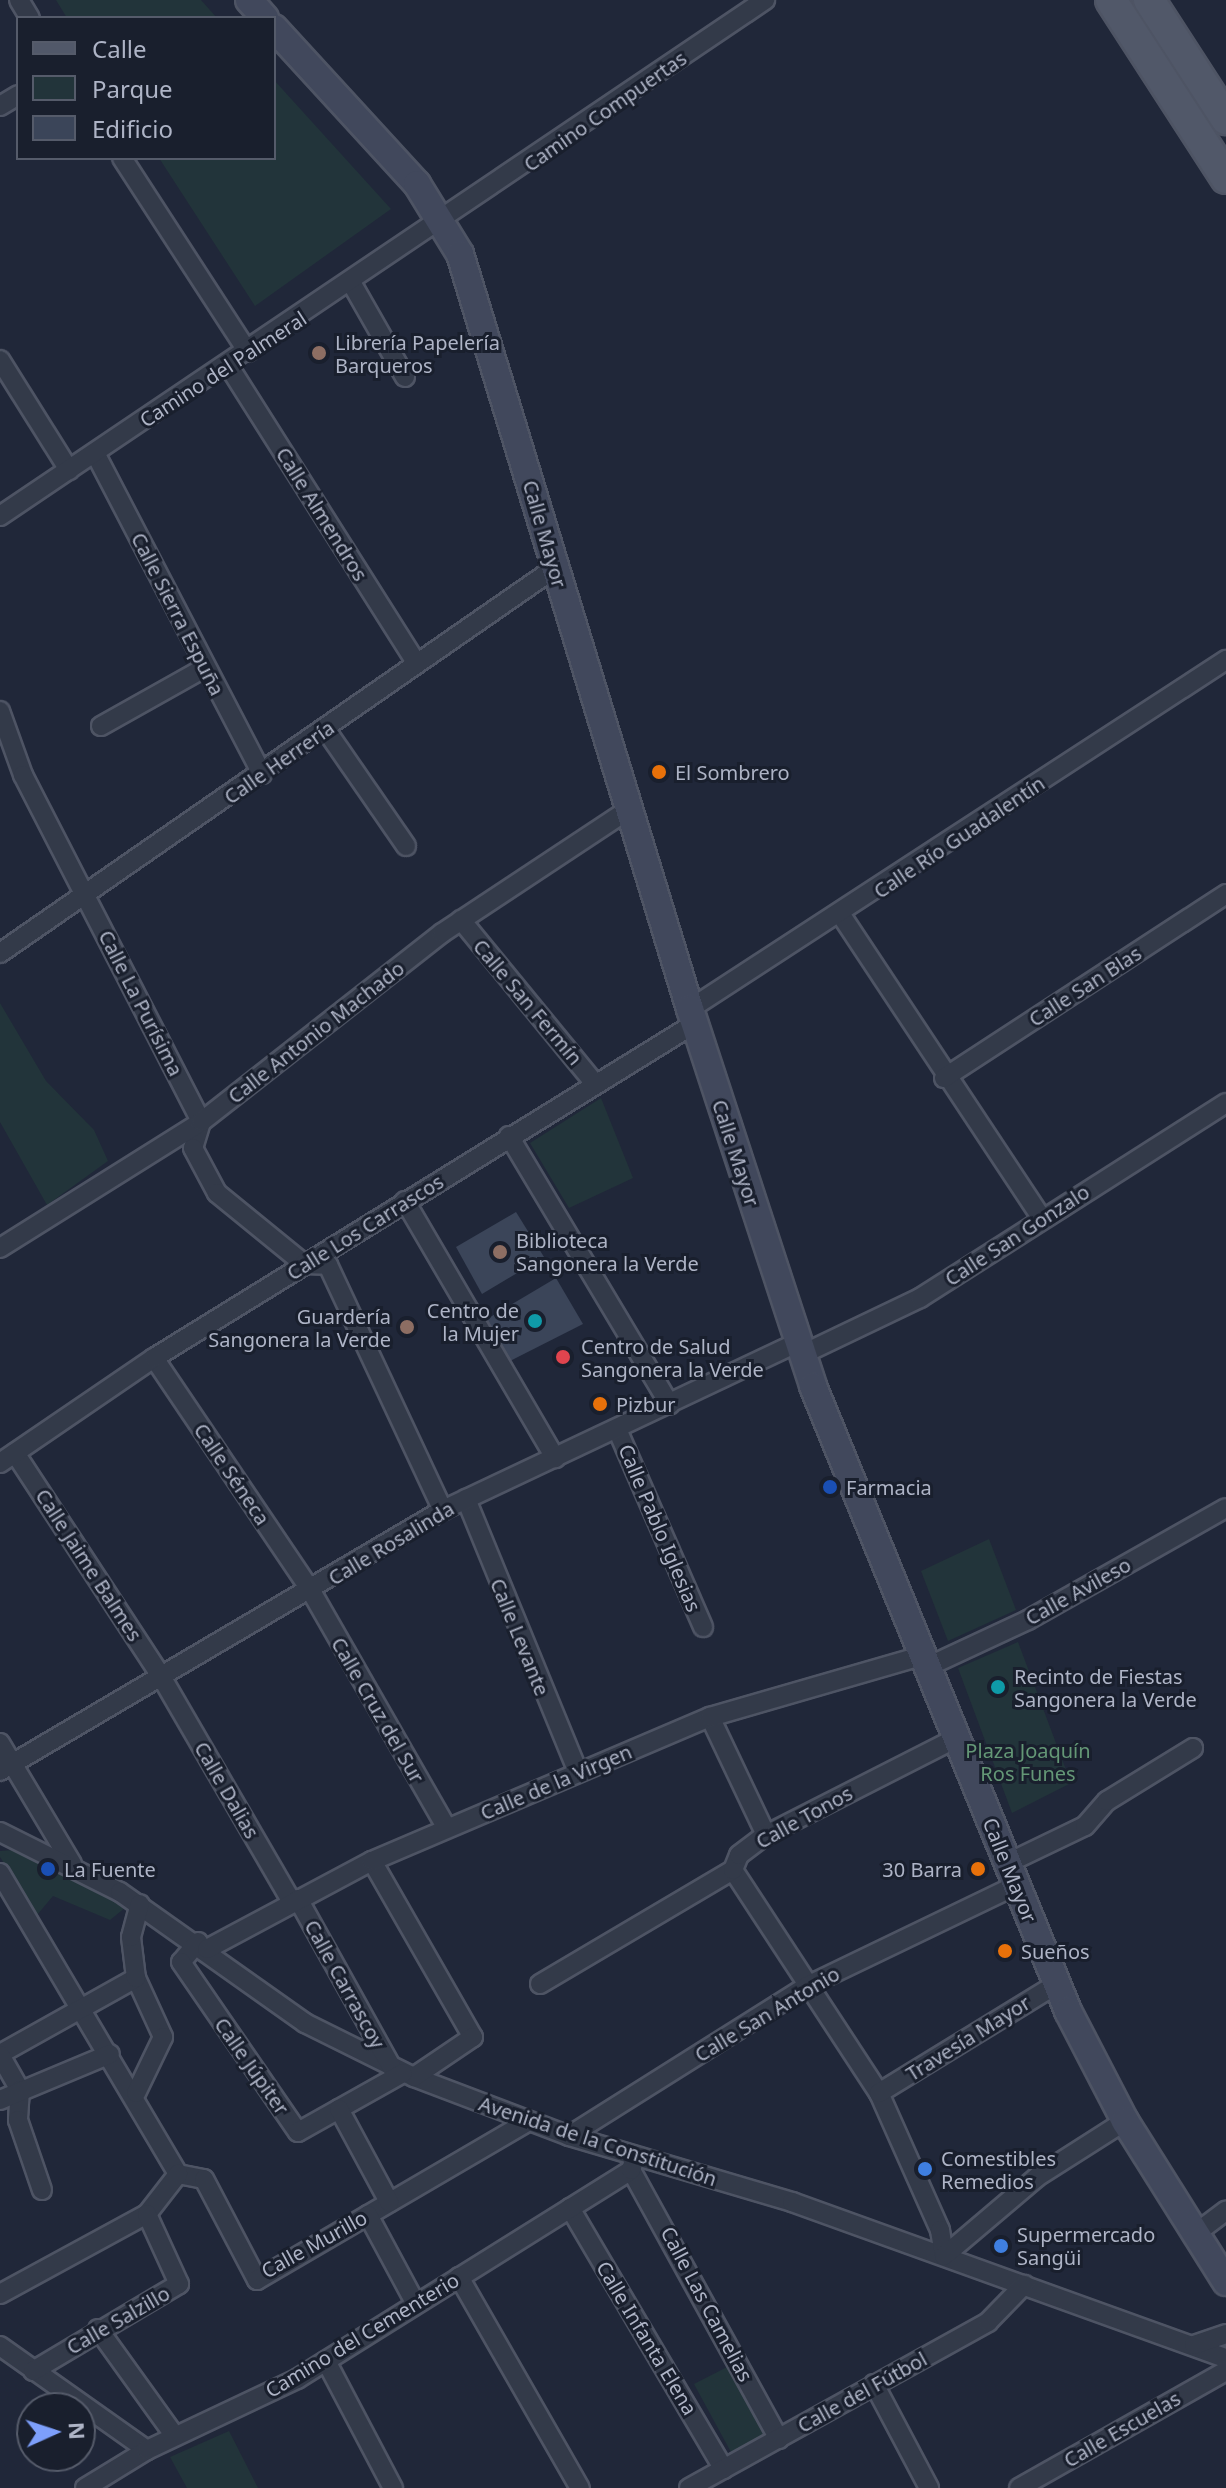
<!DOCTYPE html>
<meta charset="utf-8">
<style>
body{margin:0}
#map{position:relative;width:1226px;height:2488px;overflow:hidden;background:#202739;font-family:"Noto Sans",sans-serif}
div>[style]{position:absolute}
.green>*{inset:0;background:#22343a}
.building>*{inset:0;background:#3b4559}
.roads{filter:drop-shadow(2px 0 #4e5464) drop-shadow(-2px 0 #4e5464) drop-shadow(0 2px #4e5464) drop-shadow(0 -2px #4e5464)}
.street>*{height:18px;margin:-9px;padding:0 9px;transform-origin:9px;border-radius:9px;background:#333a49}
.secondary>*{height:26px;margin:-13px;padding:0 13px;transform-origin:13px;border-radius:13px;background:#41485c}
.primary>*{height:30px;margin:-15px;padding:0 15px;transform-origin:15px;border-radius:15px;background:#515869}
.dots>*{width:22px;height:22px;translate:-50% -50%;box-sizing:border-box;border:4px solid #191f2d;border-radius:50%}
span{translate:-50% -50%;white-space:nowrap;text-align:center;line-height:1.15;-webkit-text-stroke:6px #191f2d;paint-order:stroke}
.street-label{font-size:20px;color:#aeb4c6}
.poi-label{font-size:20px;color:#aeb4c6}
.left{translate:0 -50%;text-align:left}
.right{translate:-100% -50%;text-align:right}
.park-label{font-size:20px;color:#649776}
.legend{position:absolute;left:16px;top:16px;width:260px;height:144px;box-sizing:border-box;background:#191f2d;border:2px solid #555b6a;margin:0;padding:10px 14px;list-style:none;font-size:24px;color:#aeb4c6}
.legend li{display:flex;align-items:center;gap:16px;height:40px}
.legend b{width:40px;border:2px solid #555b6a}
.north{position:absolute;left:16px;top:2392px;width:80px;height:80px;box-sizing:border-box;background:#191f2d;border:2px solid #555b6a;border-radius:50%;rotate:87deg;font-size:22px;font-weight:700;line-height:32px;text-align:center;color:#aeb4c6}
.north::after{content:'';display:block;margin:auto;width:28px;height:36px;background:#7d9ffb;clip-path:polygon(50% 0,100% 100%,50% 72%,0 100%)}
</style>
<div id="map">
<div class="green">
<i style="clip-path:polygon(56px 0,201px 0,217px 18px,67px 18px)"></i>
<i style="clip-path:polygon(274px 80px,391px 209px,255px 306px,159px 158px,274px 158px)"></i>
<i style="clip-path:polygon(0 1003px,46px 1081px,94px 1130px,108px 1161px,47px 1205px,0 1122px)"></i>
<i style="clip-path:polygon(601px 1098px,633px 1178px,569px 1208px,530px 1143px)"></i>
<i style="clip-path:polygon(989px 1539px,1016px 1610px,948px 1641px,921px 1571px)"></i>
<i style="clip-path:polygon(1018px 1642px,1071px 1783px,1012px 1813px,958px 1668px)"></i>
<i style="clip-path:polygon(14px 1850px,74px 1876px,126px 1907px,110px 1920px,53px 1896px,37px 1915px,0 1857px,0 1851px)"></i>
<i style="clip-path:polygon(731px 2365px,765px 2433px,732px 2454px,694px 2384px)"></i>
<i style="clip-path:polygon(229px 2431px,258px 2488px,187px 2488px,170px 2457px)"></i>
</div>
<div class="building">
<i style="clip-path:polygon(516px 1212px,544px 1257px,482px 1294px,456px 1247px)"></i>
<i style="clip-path:polygon(556px 1278px,583px 1324px,508px 1362px,487px 1319px)"></i>
</div>
<div class="roads">
<div class="street">
<i style="left:19px;top:0;width:21px;rotate:59deg"></i>
<i style="left:0;top:106px;width:21px;rotate:-31deg"></i>
<i style="left:122px;top:158px;width:231px;rotate:57deg"></i>
<i style="left:352px;top:284px;width:107px;rotate:60.3deg"></i>
<i style="left:0;top:360px;width:130px;rotate:57.9deg"></i>
<i style="left:228px;top:365px;width:352px;rotate:57.7deg"></i>
<i style="left:95px;top:453px;width:362px;rotate:62.5deg"></i>
<i style="left:0;top:516px;width:923px;rotate:-34deg"></i>
<i style="left:0;top:711px;width:68px;rotate:70.2deg"></i>
<i style="left:23px;top:775px;width:390px;rotate:62.8deg"></i>
<i style="left:201px;top:1122px;width:27px;rotate:107deg"></i>
<i style="left:193px;top:1148px;width:51px;rotate:61.9deg"></i>
<i style="left:217px;top:1193px;width:112px;rotate:39.2deg"></i>
<i style="left:304px;top:1264px;width:24px;rotate:2deg"></i>
<i style="left:328px;top:1265px;width:271px;rotate:64.9deg"></i>
<i style="left:101px;top:726px;width:120px;rotate:-29.3deg"></i>
<i style="left:326px;top:730px;width:141px;rotate:55.4deg"></i>
<i style="left:841px;top:915px;width:364px;rotate:56.5deg"></i>
<i style="left:461px;top:920px;width:212px;rotate:50.7deg"></i>
<i style="left:0;top:953px;width:675px;rotate:-34.75deg"></i>
<i style="left:690px;top:1009px;width:640px;rotate:-33.07deg"></i>
<i style="left:944px;top:1078px;width:337px;rotate:-33.1deg"></i>
<i style="left:509px;top:1136px;width:313px;rotate:59.1deg"></i>
<i style="left:405px;top:1201px;width:298px;rotate:59.7deg"></i>
<i style="left:0;top:1248px;width:237px;rotate:-32.1deg"></i>
<i style="left:201px;top:1122px;width:306px;rotate:-38.1deg"></i>
<i style="left:442px;top:933px;width:223px;rotate:-33.5deg"></i>
<i style="left:801px;top:1355px;width:132px;rotate:-25.6deg"></i>
<i style="left:920px;top:1298px;width:363px;rotate:-32.5deg"></i>
<i style="left:154px;top:1358px;width:281px;rotate:56deg"></i>
<i style="left:311px;top:1591px;width:273px;rotate:60.2deg"></i>
<i style="left:617px;top:1429px;width:216px;rotate:66.5deg"></i>
<i style="left:15px;top:1453px;width:269px;rotate:56.8deg"></i>
<i style="left:162px;top:1678px;width:259px;rotate:59.9deg"></i>
<i style="left:0;top:1463px;width:186px;rotate:-34.3deg"></i>
<i style="left:154px;top:1358px;width:635px;rotate:-31.74deg"></i>
<i style="left:466px;top:1499px;width:295px;rotate:67.7deg"></i>
<i style="left:927px;top:1667px;width:111px;rotate:-25deg"></i>
<i style="left:1028px;top:1620px;width:227px;rotate:-29.5deg"></i>
<i style="left:710px;top:1717px;width:131px;rotate:64.6deg"></i>
<i style="left:0;top:1743px;width:141px;rotate:59.2deg"></i>
<i style="left:0;top:1771px;width:514px;rotate:-30.51deg"></i>
<i style="left:443px;top:1510px;width:391px;rotate:-25.3deg"></i>
<i style="left:0;top:1832px;width:134px;rotate:26.6deg"></i>
<i style="left:120px;top:1892px;width:227px;rotate:35.3deg"></i>
<i style="left:305px;top:2023px;width:122px;rotate:26.4deg"></i>
<i style="left:414px;top:2077px;width:166px;rotate:20.8deg"></i>
<i style="left:569px;top:2136px;width:233px;rotate:16.5deg"></i>
<i style="left:792px;top:2202px;width:461px;rotate:19.8deg"></i>
<i style="left:372px;top:1861px;width:203px;rotate:60.2deg"></i>
<i style="left:473px;top:2037px;width:71px;rotate:145.9deg"></i>
<i style="left:1008px;top:1863px;width:85px;rotate:-25.7deg"></i>
<i style="left:1085px;top:1826px;width:33px;rotate:-49deg"></i>
<i style="left:1107px;top:1801px;width:101px;rotate:-31.6deg"></i>
<i style="left:733px;top:1870px;width:267px;rotate:56.8deg"></i>
<i style="left:879px;top:2093px;width:150px;rotate:66deg"></i>
<i style="left:940px;top:2230px;width:26px;rotate:81deg"></i>
<i style="left:0;top:1873px;width:350px;rotate:59.4deg"></i>
<i style="left:178px;top:2174px;width:26px;rotate:11deg"></i>
<i style="left:204px;top:2179px;width:114px;rotate:62.3deg"></i>
<i style="left:257px;top:2280px;width:313px;rotate:-30.3deg"></i>
<i style="left:298px;top:1899px;width:193px;rotate:60.9deg"></i>
<i style="left:198px;top:1942px;width:26px;rotate:130deg"></i>
<i style="left:181px;top:1962px;width:206px;rotate:55.5deg"></i>
<i style="left:298px;top:2132px;width:120px;rotate:-29.3deg"></i>
<i style="left:207px;top:1949px;width:187px;rotate:-28.1deg"></i>
<i style="left:372px;top:1861px;width:367px;rotate:-23.1deg"></i>
<i style="left:710px;top:1717px;width:221px;rotate:-16.1deg"></i>
<i style="left:136px;top:1978px;width:65px;rotate:65.4deg"></i>
<i style="left:163px;top:2037px;width:62px;rotate:115.7deg"></i>
<i style="left:540px;top:1984px;width:224px;rotate:-30.6deg"></i>
<i style="left:733px;top:1870px;width:16px;rotate:-68deg"></i>
<i style="left:739px;top:1855px;width:34px;rotate:-37deg"></i>
<i style="left:766px;top:1835px;width:213px;rotate:-27deg"></i>
<i style="left:0;top:2054px;width:156px;rotate:-29.2deg"></i>
<i style="left:136px;top:1978px;width:41px;rotate:-97deg"></i>
<i style="left:131px;top:1937px;width:34px;rotate:-75deg"></i>
<i style="left:0;top:2055px;width:40px;rotate:60.3deg"></i>
<i style="left:20px;top:2090px;width:30px;rotate:94deg"></i>
<i style="left:18px;top:2120px;width:74px;rotate:71.1deg"></i>
<i style="left:879px;top:2093px;width:209px;rotate:-31.5deg"></i>
<i style="left:0;top:2100px;width:119px;rotate:-22.7deg"></i>
<i style="left:339px;top:2109px;width:106px;rotate:61.7deg"></i>
<i style="left:569px;top:2136px;width:281px;rotate:-32.2deg"></i>
<i style="left:807px;top:1986px;width:233px;rotate:-25.7deg"></i>
<i style="left:631px;top:2170px;width:307px;rotate:61.2deg"></i>
<i style="left:570px;top:2208px;width:303px;rotate:59.5deg"></i>
<i style="left:368px;top:2215px;width:101px;rotate:61.7deg"></i>
<i style="left:1195px;top:2234px;width:39px;rotate:-37deg"></i>
<i style="left:944px;top:2256px;width:122px;rotate:-40.3deg"></i>
<i style="left:1037px;top:2177px;width:104px;rotate:-32.5deg"></i>
<i style="left:459px;top:2277px;width:243px;rotate:60.2deg"></i>
<i style="left:0;top:2294px;width:167px;rotate:-28.6deg"></i>
<i style="left:147px;top:2214px;width:51px;rotate:-52.2deg"></i>
<i style="left:98px;top:2329px;width:132px;rotate:54.3deg"></i>
<i style="left:1194px;top:2345px;width:34px;rotate:-19deg"></i>
<i style="left:0;top:2346px;width:180px;rotate:35.3deg"></i>
<i style="left:326px;top:2361px;width:144px;rotate:62.2deg"></i>
<i style="left:33px;top:2371px;width:170px;rotate:-30.8deg"></i>
<i style="left:179px;top:2284px;width:77px;rotate:-114.6deg"></i>
<i style="left:874px;top:2384px;width:118px;rotate:62.1deg"></i>
<i style="left:85px;top:2488px;width:73px;rotate:-31.5deg"></i>
<i style="left:147px;top:2450px;width:166px;rotate:-25.3deg"></i>
<i style="left:297px;top:2379px;width:394px;rotate:-32deg"></i>
<i style="left:631px;top:2170px;width:14px;rotate:-73deg"></i>
<i style="left:689px;top:2488px;width:342px;rotate:-29deg"></i>
<i style="left:988px;top:2322px;width:52px;rotate:-45.8deg"></i>
<i style="left:1019px;top:2488px;width:238px;rotate:-29.5deg"></i>
</div>
<div class="secondary">
<i style="left:249px;top:0;width:24px;rotate:48deg"></i>
<i style="left:274px;top:28px;width:212px;rotate:47.5deg"></i>
<i style="left:417px;top:184px;width:82px;rotate:58.4deg"></i>
<i style="left:460px;top:254px;width:789px;rotate:73.06deg"></i>
<i style="left:690px;top:1009px;width:397px;rotate:71.9deg"></i>
<i style="left:813px;top:1386px;width:675px;rotate:67.8deg"></i>
<i style="left:1068px;top:2011px;width:124px;rotate:62.6deg"></i>
<i style="left:1125px;top:2121px;width:190px;rotate:57.9deg"></i>
</div>
<div class="primary">
<i style="left:1111px;top:0;width:212px;rotate:57.1deg"></i>
<i style="left:1149px;top:0;width:142px;rotate:57.1deg"></i>
</div>
</div>
<div class="dots">
<i style="left:319px;top:353px;background:#8d6e63"></i>
<i style="left:659px;top:772px;background:#e8710a"></i>
<i style="left:500px;top:1252px;background:#8d6e63"></i>
<i style="left:535px;top:1321px;background:#0f9aa8"></i>
<i style="left:407px;top:1327px;background:#8d6e63"></i>
<i style="left:563px;top:1357px;background:#e0444e"></i>
<i style="left:600px;top:1404px;background:#e8710a"></i>
<i style="left:830px;top:1487px;background:#1a4fb4"></i>
<i style="left:998px;top:1687px;background:#0f9aa8"></i>
<i style="left:48px;top:1869px;background:#1a4fb4"></i>
<i style="left:978px;top:1869px;background:#e8710a"></i>
<i style="left:1005px;top:1951px;background:#e8710a"></i>
<i style="left:925px;top:2169px;background:#3f7fe0"></i>
<i style="left:1001px;top:2246px;background:#3f7fe0"></i>
</div>
<div class="street-label">
<span style="left:605px;top:111px;rotate:-35deg">Camino Compuertas</span>
<span style="left:223px;top:369px;rotate:-33deg">Camino del Palmeral</span>
<span style="left:322px;top:514px;rotate:58deg">Calle Almendros</span>
<span style="left:545px;top:534px;rotate:74deg">Calle Mayor</span>
<span style="left:178px;top:614px;rotate:63deg">Calle Sierra Espuña</span>
<span style="left:279px;top:762px;rotate:-35deg">Calle Herrería</span>
<span style="left:959px;top:837px;rotate:-34deg">Calle Río Guadalentín</span>
<span style="left:1085px;top:986px;rotate:-33deg">Calle San Blas</span>
<span style="left:528px;top:1002px;rotate:50deg">Calle San Fermín</span>
<span style="left:141px;top:1003px;rotate:63deg">Calle La Purísima</span>
<span style="left:316px;top:1032px;rotate:-38deg">Calle Antonio Machado</span>
<span style="left:736px;top:1153px;rotate:72deg">Calle Mayor</span>
<span style="left:365px;top:1227px;rotate:-32deg">Calle Los Carrascos</span>
<span style="left:1017px;top:1235px;rotate:-33deg">Calle San Gonzalo</span>
<span style="left:232px;top:1474px;rotate:56deg">Calle Séneca</span>
<span style="left:660px;top:1528px;rotate:67deg">Calle Pablo Iglesias</span>
<span style="left:391px;top:1543px;rotate:-31deg">Calle Rosalinda</span>
<span style="left:89px;top:1565px;rotate:57deg">Calle Jaime Balmes</span>
<span style="left:1078px;top:1591px;rotate:-29deg">Calle Avileso</span>
<span style="left:520px;top:1637px;rotate:68deg">Calle Levante</span>
<span style="left:378px;top:1710px;rotate:60deg">Calle Cruz del Sur</span>
<span style="left:556px;top:1782px;rotate:-23deg">Calle de la Virgen</span>
<span style="left:227px;top:1790px;rotate:60deg">Calle Dalias</span>
<span style="left:804px;top:1817px;rotate:-29deg">Calle Tonos</span>
<span style="left:1010px;top:1870px;rotate:68deg">Calle Mayor</span>
<span style="left:345px;top:1984px;rotate:61deg">Calle Carrascoy</span>
<span style="left:767px;top:2014px;rotate:-31deg">Calle San Antonio</span>
<span style="left:968px;top:2038px;rotate:-32deg">Travesía Mayor</span>
<span style="left:252px;top:2066px;rotate:55deg">Calle Júpiter</span>
<span style="left:598px;top:2141px;rotate:18deg">Avenida de la Constitución</span>
<span style="left:314px;top:2244px;rotate:-29deg">Calle Murillo</span>
<span style="left:707px;top:2304px;rotate:62deg">Calle Las Camelias</span>
<span style="left:118px;top:2320px;rotate:-30deg">Calle Salzillo</span>
<span style="left:362px;top:2335px;rotate:-31deg">Camino del Cementerio</span>
<span style="left:647px;top:2338px;rotate:59deg">Calle Infanta Elena</span>
<span style="left:862px;top:2392px;rotate:-29deg">Calle del Fútbol</span>
<span style="left:1122px;top:2429px;rotate:-30deg">Calle Escuelas</span>
</div>
<div class="poi-label">
<span class="left" style="left:335px;top:354px">Librería Papelería<br>Barqueros</span>
<span class="left" style="left:675px;top:772px">El Sombrero</span>
<span class="left" style="left:516px;top:1252px">Biblioteca<br>Sangonera la Verde</span>
<span class="right" style="left:519px;top:1322px">Centro de<br>la Mujer</span>
<span class="right" style="left:391px;top:1328px">Guardería<br>Sangonera la Verde</span>
<span class="left" style="left:581px;top:1358px">Centro de Salud<br>Sangonera la Verde</span>
<span class="left" style="left:616px;top:1404px">Pizbur</span>
<span class="left" style="left:846px;top:1487px">Farmacia</span>
<span class="left" style="left:1014px;top:1688px">Recinto de Fiestas<br>Sangonera la Verde</span>
<span class="left" style="left:64px;top:1869px">La Fuente</span>
<span class="right" style="left:962px;top:1869px">30 Barra</span>
<span class="left" style="left:1021px;top:1951px">Sueños</span>
<span class="left" style="left:941px;top:2170px">Comestibles<br>Remedios</span>
<span class="left" style="left:1017px;top:2246px">Supermercado<br>Sangüi</span>
</div>
<div class="park-label">
<span style="left:1028px;top:1762px">Plaza Joaquín<br>Ros Funes</span>
</div>
<ul class="legend">
<li><b style="height:10px;background:#515869"></b>Calle</li>
<li><b style="height:22px;background:#22343a"></b>Parque</li>
<li><b style="height:22px;background:#3b4559"></b>Edificio</li>
</ul>
<div class="north">N</div>
</div>
